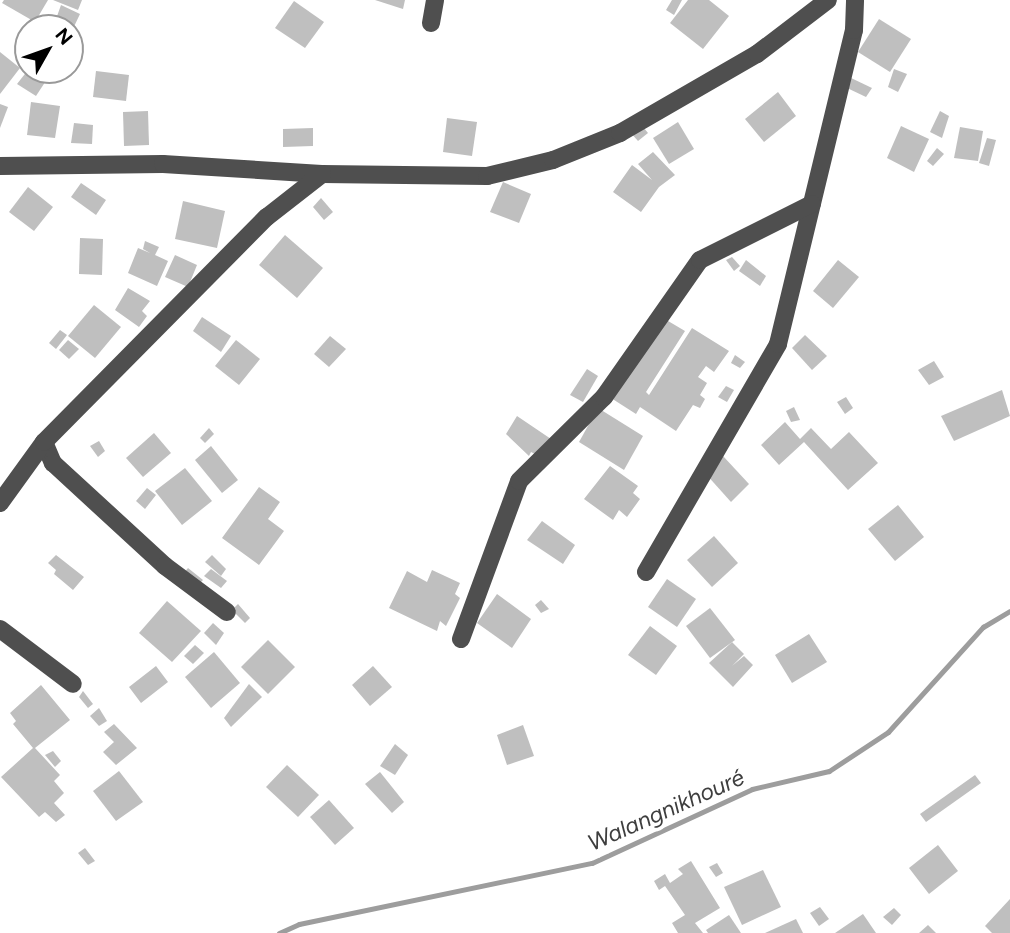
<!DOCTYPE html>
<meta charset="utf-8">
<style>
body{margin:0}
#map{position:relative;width:1010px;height:933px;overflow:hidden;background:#fff;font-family:Figtree,sans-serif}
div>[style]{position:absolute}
.stream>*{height:5px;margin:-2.5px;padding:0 2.5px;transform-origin:2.5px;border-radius:2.5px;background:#9d9d9d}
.building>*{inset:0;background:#bfbfbf}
.minor>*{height:18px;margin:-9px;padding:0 9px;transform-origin:9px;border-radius:9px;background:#4f4f4f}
span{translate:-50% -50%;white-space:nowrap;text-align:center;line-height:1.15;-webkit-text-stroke:7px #fff;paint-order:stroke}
.water-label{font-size:23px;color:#3e3e3e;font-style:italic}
.north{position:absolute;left:14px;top:14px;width:70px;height:70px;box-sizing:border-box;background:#fff;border:2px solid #999;border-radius:50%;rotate:50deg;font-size:19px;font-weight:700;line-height:28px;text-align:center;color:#000}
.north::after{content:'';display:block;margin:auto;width:24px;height:32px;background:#000;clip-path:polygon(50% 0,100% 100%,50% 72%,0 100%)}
</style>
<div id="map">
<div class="stream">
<i style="left:279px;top:933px;width:22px;rotate:-24deg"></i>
<i style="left:299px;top:924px;width:299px;rotate:-11.8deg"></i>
<i style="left:592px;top:863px;width:176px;rotate:-24.8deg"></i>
<i style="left:752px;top:789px;width:79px;rotate:-13.2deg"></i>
<i style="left:829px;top:771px;width:71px;rotate:-33.5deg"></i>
<i style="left:888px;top:732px;width:142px;rotate:-47.9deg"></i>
<i style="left:983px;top:627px;width:31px;rotate:-31deg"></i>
</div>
<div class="building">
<i style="clip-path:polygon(4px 0,48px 0,35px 22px,2px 3px)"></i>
<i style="clip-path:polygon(53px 0,82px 0,78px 10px)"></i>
<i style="clip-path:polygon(375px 0,405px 0,403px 9px)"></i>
<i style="clip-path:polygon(672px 0,682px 0,674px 15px,666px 10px)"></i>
<i style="clip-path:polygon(688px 0,709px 0,729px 16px,703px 49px,670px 23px)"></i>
<i style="clip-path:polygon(294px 1px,324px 22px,305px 48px,275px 28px)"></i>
<i style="clip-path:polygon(61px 5px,80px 14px,70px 35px,70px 28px,59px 28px,61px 23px,56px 19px)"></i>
<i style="clip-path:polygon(879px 19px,911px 39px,890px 72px,858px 52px)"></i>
<i style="clip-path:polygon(0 52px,20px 68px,0 94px)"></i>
<i style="clip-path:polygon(894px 69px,907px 74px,898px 92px,888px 87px)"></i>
<i style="clip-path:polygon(28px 70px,53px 70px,36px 96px,17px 84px)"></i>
<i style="clip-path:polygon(96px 71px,129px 75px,126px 101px,93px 97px)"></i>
<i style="clip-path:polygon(849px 77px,872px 88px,866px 97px,845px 87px)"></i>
<i style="clip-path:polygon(778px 92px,796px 116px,764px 142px,745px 119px)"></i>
<i style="clip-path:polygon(31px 102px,60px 106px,55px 138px,27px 135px)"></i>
<i style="clip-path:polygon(0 104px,8px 107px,0 128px)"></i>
<i style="clip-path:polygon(148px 111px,149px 145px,124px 146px,123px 112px)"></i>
<i style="clip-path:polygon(940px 111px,949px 116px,942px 138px,930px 132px)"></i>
<i style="clip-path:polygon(447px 118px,477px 122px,472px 156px,443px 152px)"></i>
<i style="clip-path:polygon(639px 122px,648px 133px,638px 141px,630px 132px)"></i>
<i style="clip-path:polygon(678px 122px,694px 149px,669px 164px,653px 138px)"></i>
<i style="clip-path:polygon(74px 123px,93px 125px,92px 144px,71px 143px)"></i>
<i style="clip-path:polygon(901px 126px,929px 139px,914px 172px,887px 158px)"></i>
<i style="clip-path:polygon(960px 127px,983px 131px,978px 161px,954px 158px)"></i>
<i style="clip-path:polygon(313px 128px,313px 146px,283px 147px,283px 129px)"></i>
<i style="clip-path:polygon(987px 138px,996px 140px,989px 166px,979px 163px)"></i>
<i style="clip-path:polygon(937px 148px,944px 154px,933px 166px,927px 161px)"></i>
<i style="clip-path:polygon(653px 152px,675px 175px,659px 187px,641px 212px,613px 192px,632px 165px,652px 180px,638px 164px)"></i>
<i style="clip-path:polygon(503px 182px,531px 194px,519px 223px,490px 212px)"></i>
<i style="clip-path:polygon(81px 183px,106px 200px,96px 215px,71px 197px)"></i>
<i style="clip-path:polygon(28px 187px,53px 207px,34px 231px,9px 212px)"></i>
<i style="clip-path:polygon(321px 198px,333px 212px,324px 220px,313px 207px)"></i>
<i style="clip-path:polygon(183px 201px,225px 211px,217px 248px,175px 239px)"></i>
<i style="clip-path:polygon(285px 235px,323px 268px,297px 298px,259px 265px)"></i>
<i style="clip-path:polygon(80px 238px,103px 239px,102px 275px,79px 274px)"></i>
<i style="clip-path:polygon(145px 241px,159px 247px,155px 255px,168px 261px,157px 286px,128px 273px,138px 248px,150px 253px,143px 249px)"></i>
<i style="clip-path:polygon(175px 255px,197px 265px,188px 287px,165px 277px)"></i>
<i style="clip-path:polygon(732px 257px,740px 266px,734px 271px,726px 260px)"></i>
<i style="clip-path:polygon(746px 260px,766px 276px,760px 286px,739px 271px)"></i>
<i style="clip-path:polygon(838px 260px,859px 277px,833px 308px,813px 291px)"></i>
<i style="clip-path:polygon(128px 288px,150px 301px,142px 311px,147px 316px,139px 327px,115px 310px)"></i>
<i style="clip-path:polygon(94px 305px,121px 327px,95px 358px,68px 336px)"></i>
<i style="clip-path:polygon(202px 317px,231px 336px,221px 352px,193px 331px)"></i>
<i style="clip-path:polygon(663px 318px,685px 331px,646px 392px,649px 395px,692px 328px,729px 351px,714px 372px,706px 366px,698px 377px,707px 383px,700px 395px,705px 399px,700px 408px,693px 405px,676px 431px,640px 407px,636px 414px,611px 398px)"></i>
<i style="clip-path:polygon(60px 330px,67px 335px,56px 349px,49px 343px)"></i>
<i style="clip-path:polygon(805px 335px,827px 356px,812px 370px,792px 348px)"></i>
<i style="clip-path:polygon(330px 336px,346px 349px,329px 367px,314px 354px)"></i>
<i style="clip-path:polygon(68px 340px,79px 349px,69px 359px,59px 350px)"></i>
<i style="clip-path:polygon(236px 340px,260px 359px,239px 385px,215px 366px)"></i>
<i style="clip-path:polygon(735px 355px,745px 362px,740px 368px,731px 363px)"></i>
<i style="clip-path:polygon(934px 361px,944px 377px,929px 385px,918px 370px)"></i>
<i style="clip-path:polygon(587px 369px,598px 376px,583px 402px,570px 395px)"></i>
<i style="clip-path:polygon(726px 386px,734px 390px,727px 402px,718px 397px)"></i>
<i style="clip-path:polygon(1002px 390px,1010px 416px,954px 441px,941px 416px)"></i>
<i style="clip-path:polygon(846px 397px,853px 408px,845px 414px,837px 402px)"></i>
<i style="clip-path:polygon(794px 407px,800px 420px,791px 422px,786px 411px)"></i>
<i style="clip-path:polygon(598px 408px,643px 436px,624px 470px,579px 442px)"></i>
<i style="clip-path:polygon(517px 416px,551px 439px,539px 456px,531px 452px,529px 456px,506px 434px)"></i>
<i style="clip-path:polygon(785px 422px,800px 439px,811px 428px,831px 449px,849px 432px,878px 463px,848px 490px,804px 442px,779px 465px,761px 445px)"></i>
<i style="clip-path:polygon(209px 428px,214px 434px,205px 443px,200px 438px)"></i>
<i style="clip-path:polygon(154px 433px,171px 453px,143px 477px,126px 458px)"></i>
<i style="clip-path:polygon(99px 441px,105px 451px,98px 457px,90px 446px)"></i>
<i style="clip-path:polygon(211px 446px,238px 480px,222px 493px,195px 460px)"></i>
<i style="clip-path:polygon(723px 456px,749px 484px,731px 502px,705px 473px)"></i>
<i style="clip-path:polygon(610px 466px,638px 486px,633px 493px,640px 499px,627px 517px,619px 510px,613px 520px,584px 499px)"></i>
<i style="clip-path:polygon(185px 468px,212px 501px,182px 525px,155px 491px)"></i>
<i style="clip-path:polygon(259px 487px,280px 502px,268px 519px,284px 531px,259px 565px,222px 538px)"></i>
<i style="clip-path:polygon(147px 488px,156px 495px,145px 509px,136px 501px)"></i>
<i style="clip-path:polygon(898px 505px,924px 537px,895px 561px,868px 529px)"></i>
<i style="clip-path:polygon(542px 521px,575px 545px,563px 564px,527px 540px)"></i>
<i style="clip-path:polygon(714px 536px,738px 563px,712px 587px,687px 560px)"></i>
<i style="clip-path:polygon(56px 555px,84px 577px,73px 590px,54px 574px,56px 570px,48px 563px)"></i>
<i style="clip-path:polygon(212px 555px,226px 569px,221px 576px,205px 562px)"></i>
<i style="clip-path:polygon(188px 568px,203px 580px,196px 587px,183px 574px)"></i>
<i style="clip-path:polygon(211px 569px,227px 581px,221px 588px,204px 576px)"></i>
<i style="clip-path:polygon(432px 570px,460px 583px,455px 594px,460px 598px,446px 626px,440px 621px,437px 631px,389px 608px,407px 571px,427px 582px)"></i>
<i style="clip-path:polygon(667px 579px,696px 599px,677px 627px,648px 607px)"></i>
<i style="clip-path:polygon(497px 594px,531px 619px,512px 648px,477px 623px)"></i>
<i style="clip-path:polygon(541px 600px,549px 609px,541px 613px,535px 605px)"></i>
<i style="clip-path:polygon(167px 601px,201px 631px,172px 662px,139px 633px)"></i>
<i style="clip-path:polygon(238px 604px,250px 618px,245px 623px,232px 610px)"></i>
<i style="clip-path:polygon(710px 608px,735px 640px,710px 658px,686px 626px)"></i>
<i style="clip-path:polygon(213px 623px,224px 633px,216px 645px,204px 633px)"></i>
<i style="clip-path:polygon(650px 626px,677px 646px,656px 675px,628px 655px)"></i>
<i style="clip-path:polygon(809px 634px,827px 662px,792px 683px,775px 655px)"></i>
<i style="clip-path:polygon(268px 640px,295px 667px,268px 694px,241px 667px)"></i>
<i style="clip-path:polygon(732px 642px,744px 654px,732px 666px,744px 656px,753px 665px,733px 687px,709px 663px)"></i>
<i style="clip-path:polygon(195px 645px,204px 653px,193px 664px,184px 656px)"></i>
<i style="clip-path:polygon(214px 652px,240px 683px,211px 708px,185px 677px)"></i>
<i style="clip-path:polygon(156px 666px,168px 682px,141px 703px,129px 687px)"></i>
<i style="clip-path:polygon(373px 666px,392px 687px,370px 706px,352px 685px)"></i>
<i style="clip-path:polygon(249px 684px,262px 697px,231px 727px,224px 718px)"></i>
<i style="clip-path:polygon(41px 685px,70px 720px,35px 748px,60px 775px,54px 781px,64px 793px,54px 803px,65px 815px,56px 822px,45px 812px,39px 817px,1px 777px,33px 748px,13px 724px,16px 721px,10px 713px)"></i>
<i style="clip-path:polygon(83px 691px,93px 704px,88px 708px,79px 697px)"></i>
<i style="clip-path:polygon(99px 708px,107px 721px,99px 726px,90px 716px)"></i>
<i style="clip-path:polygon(114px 724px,137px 748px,116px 765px,103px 752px,114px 742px,104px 732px)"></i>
<i style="clip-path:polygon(523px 725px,534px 756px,507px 765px,497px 735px)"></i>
<i style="clip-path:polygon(395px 744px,408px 755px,395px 775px,380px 766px)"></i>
<i style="clip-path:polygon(53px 751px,61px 761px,55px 767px,45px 755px)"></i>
<i style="clip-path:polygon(287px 765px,319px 795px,298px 817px,266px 787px)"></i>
<i style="clip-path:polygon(119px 771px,143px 802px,116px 821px,93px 791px)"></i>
<i style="clip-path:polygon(380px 772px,404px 802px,392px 813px,365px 784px)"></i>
<i style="clip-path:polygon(975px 775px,981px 783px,926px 822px,920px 814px)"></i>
<i style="clip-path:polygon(329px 800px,354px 828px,335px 845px,310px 817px)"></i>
<i style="clip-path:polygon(938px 845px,958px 871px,929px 894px,909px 868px)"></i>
<i style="clip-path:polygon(85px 848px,95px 861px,88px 865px,78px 853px)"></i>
<i style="clip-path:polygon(691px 861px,720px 908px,695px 923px,703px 933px,678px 933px,672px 923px,685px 915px,665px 886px,659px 890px,654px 881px,665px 874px,670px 883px,683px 874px,678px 869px)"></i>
<i style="clip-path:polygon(717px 863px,723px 873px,716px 877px,709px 867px)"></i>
<i style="clip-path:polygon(763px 870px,781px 907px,742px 925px,724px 887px)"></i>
<i style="clip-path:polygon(1010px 899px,1010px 933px,992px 933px,985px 926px)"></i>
<i style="clip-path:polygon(820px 907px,829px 919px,819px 926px,810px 913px)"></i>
<i style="clip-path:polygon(894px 908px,901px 915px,892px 925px,883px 917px)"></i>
<i style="clip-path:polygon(863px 914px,876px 933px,835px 933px)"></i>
<i style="clip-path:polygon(729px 915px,741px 933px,708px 933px,706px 930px)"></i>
<i style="clip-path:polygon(796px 919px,803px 933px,765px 933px)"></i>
<i style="clip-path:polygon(928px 925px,936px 933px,919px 933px)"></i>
</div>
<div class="minor">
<i style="left:431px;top:23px;width:23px;rotate:-80deg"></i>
<i style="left:0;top:166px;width:163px;rotate:-0.7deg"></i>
<i style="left:163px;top:164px;width:159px;rotate:3.6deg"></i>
<i style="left:322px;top:174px;width:165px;rotate:0.7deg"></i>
<i style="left:487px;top:176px;width:68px;rotate:-13.6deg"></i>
<i style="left:553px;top:160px;width:72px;rotate:-21.9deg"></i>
<i style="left:620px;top:133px;width:158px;rotate:-30deg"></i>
<i style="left:757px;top:54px;width:89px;rotate:-37.3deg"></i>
<i style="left:44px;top:442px;width:23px;rotate:67deg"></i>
<i style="left:53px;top:463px;width:152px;rotate:42.6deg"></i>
<i style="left:165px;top:566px;width:77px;rotate:36.6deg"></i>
<i style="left:0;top:503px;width:75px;rotate:-54.2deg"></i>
<i style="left:44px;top:442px;width:317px;rotate:-45.3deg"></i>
<i style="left:267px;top:217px;width:70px;rotate:-38deg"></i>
<i style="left:646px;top:572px;width:263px;rotate:-59.9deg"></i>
<i style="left:778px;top:344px;width:323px;rotate:-76.4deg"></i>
<i style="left:854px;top:30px;width:30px;rotate:-88deg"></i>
<i style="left:0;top:629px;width:91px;rotate:37deg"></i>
<i style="left:461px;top:639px;width:168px;rotate:-69.8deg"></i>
<i style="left:519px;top:481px;width:120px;rotate:-44.7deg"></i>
<i style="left:604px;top:397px;width:167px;rotate:-55deg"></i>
<i style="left:700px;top:260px;width:125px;rotate:-26.6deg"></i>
</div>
<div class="water-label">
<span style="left:666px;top:810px;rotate:-24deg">Walangnikhouré</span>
</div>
<div class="north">N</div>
</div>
